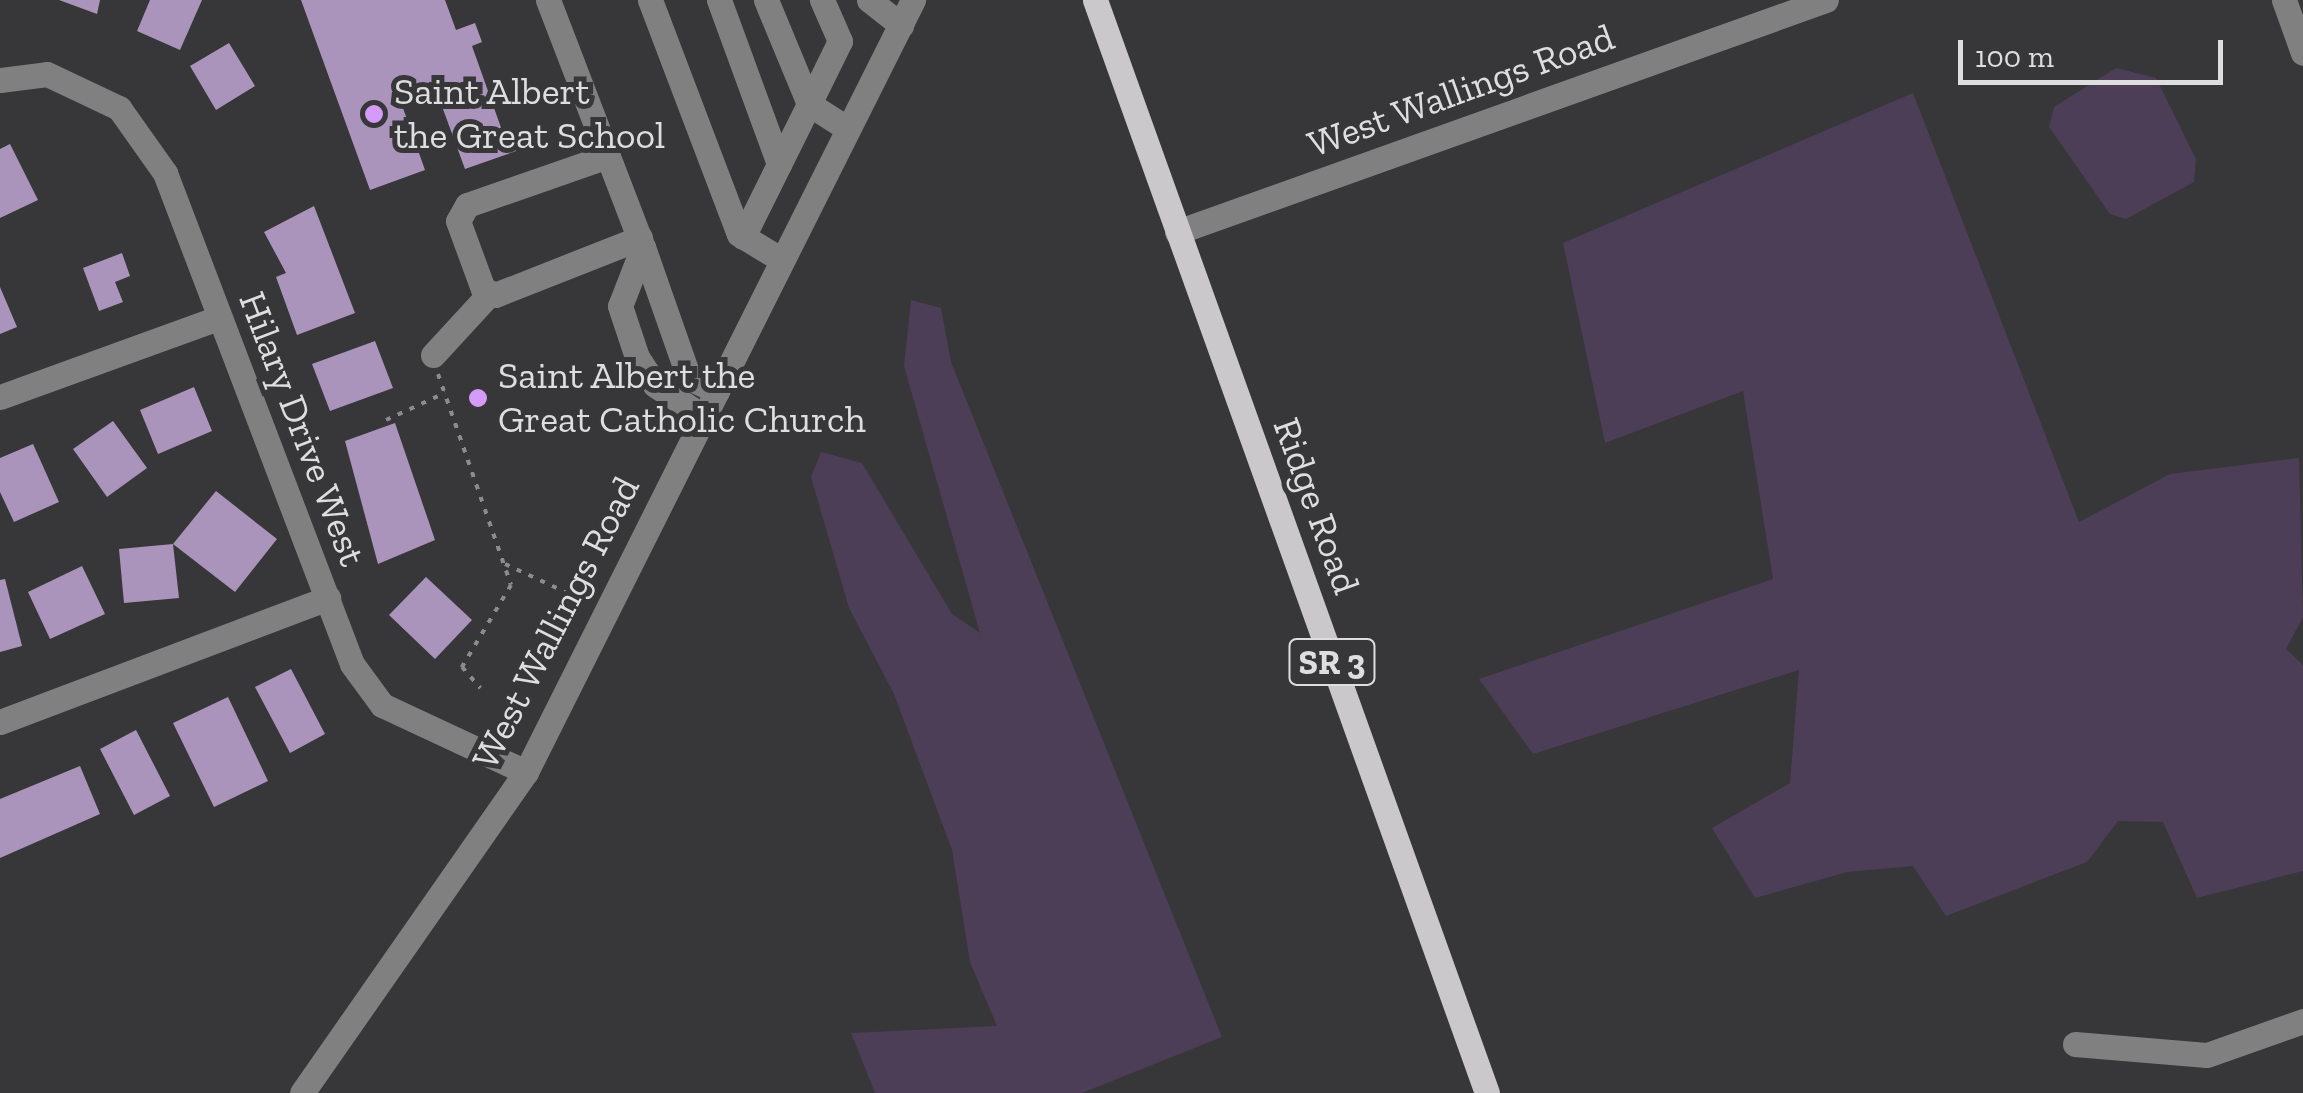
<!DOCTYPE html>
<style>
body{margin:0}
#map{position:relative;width:2303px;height:1093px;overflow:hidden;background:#373638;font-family:"Zilla Slab",serif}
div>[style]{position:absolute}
.green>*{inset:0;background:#4c3e56}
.building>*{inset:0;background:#ab94bc}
.path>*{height:4px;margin-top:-2px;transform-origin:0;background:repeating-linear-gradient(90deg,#8c8b8d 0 5px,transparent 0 13px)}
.minor>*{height:25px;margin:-12.5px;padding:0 12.5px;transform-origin:12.5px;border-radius:12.5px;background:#808081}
.major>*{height:25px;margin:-12.5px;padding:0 12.5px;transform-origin:12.5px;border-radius:12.5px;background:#cac8cb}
.dots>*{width:28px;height:28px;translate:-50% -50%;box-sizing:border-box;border:5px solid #373638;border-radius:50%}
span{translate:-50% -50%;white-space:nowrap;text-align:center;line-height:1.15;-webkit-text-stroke:10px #373638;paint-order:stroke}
.shield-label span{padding:2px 8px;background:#373638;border:2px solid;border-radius:8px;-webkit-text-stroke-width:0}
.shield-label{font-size:35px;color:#dedddf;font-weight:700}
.street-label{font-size:38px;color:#dedddf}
.poi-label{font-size:38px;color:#dedddf}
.left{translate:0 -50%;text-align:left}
.scale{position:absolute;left:1958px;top:40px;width:265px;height:45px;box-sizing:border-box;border:5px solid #dedddf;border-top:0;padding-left:12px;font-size:30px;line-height:35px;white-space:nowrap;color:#dedddf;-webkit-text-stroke:8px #373638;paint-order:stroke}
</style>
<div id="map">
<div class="green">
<i style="clip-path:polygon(2116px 68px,2156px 78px,2196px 159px,2194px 182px,2126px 219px,2110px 214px,2049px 127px,2054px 107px)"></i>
<i style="clip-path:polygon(1913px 93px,2079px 522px,2170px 474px,2299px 458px,2303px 617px,2286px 649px,2303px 665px,2303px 871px,2197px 898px,2163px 822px,2118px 821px,2087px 862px,1946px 916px,1913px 866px,1847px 872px,1755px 898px,1712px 828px,1790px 783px,1799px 670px,1533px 754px,1479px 679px,1773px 579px,1743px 391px,1605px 443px,1563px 243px)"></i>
<i style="clip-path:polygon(911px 300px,941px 308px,951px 362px,1222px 1037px,1082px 1093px,875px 1093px,851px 1033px,997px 1026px,970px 962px,952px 850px,894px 694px,849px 608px,811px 477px,821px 452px,862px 463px,952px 614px,980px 633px,904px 366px)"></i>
</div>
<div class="building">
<i style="clip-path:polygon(59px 0,100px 0,97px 14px)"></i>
<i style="clip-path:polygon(150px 0,202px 0,180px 50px,137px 31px)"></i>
<i style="clip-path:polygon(301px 0,445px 0,456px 30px,475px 23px,482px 42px,472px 46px,504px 136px,513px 133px,519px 150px,465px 169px,433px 82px,398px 94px,425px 170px,370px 190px)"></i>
<i style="clip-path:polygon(229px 43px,255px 86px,216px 110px,190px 66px)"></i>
<i style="clip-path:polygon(10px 144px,38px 200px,0 218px,0 149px)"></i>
<i style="clip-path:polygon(314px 206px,355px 313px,297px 335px,276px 277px,286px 273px,264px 232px)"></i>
<i style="clip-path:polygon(122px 253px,130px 276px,115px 282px,123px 302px,99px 311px,83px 268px)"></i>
<i style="clip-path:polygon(0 287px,17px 327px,0 334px)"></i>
<i style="clip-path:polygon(375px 341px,393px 388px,330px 411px,312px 364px)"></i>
<i style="clip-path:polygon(194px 387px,212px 431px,158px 454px,140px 410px)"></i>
<i style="clip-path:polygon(113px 421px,147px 468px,107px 497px,73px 449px)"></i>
<i style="clip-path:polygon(395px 423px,435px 540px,378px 564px,345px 441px)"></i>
<i style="clip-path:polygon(33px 444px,59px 502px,14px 522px,0 492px,0 458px)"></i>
<i style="clip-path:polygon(216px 491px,277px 539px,235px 592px,173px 544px)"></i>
<i style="clip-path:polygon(173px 544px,179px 598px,124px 603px,119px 549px)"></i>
<i style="clip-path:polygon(82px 566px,105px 614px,50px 639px,28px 592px)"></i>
<i style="clip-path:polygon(426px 577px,472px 620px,435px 659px,389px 615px)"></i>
<i style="clip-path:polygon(5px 579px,22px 646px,0 652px,0 580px)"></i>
<i style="clip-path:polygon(291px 669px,325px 734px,290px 753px,255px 687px)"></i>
<i style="clip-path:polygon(228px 697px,268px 781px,214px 807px,173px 723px)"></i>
<i style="clip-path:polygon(136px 730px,170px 796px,134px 815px,100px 749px)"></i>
<i style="clip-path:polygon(80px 766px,100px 814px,0 858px,0 799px)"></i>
</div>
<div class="path">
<i style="left:438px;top:374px;width:223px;rotate:70.9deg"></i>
<i style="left:511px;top:585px;width:96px;rotate:120.9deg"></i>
<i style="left:462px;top:667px;width:28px;rotate:49deg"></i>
<i style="left:386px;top:420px;width:65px;rotate:-24.6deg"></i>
<i style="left:505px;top:564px;width:90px;rotate:24.9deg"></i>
</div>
<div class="minor">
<i style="left:548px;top:0;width:265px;rotate:69deg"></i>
<i style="left:643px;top:247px;width:63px;rotate:111.3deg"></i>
<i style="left:620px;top:306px;width:54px;rotate:71.6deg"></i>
<i style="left:637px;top:357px;width:33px;rotate:57deg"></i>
<i style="left:655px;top:385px;width:59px;rotate:33.1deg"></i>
<i style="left:650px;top:0;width:250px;rotate:69.2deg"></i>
<i style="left:739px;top:234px;width:50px;rotate:31.2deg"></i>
<i style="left:719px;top:0;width:175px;rotate:69.9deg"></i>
<i style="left:766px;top:0;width:113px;rotate:67.5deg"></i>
<i style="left:869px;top:0;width:41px;rotate:38deg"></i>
<i style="left:2284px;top:0;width:56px;rotate:70.3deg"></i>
<i style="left:0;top:80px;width:47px;rotate:-7.3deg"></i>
<i style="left:47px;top:74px;width:80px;rotate:25.3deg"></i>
<i style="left:119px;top:108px;width:80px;rotate:54.7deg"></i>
<i style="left:165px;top:173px;width:525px;rotate:69.15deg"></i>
<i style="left:352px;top:664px;width:51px;rotate:53.8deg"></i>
<i style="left:382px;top:705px;width:159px;rotate:25deg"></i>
<i style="left:809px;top:104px;width:70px;rotate:-63.8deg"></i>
<i style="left:840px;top:41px;width:45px;rotate:-113.7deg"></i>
<i style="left:605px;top:157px;width:146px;rotate:160.8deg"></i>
<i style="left:467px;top:205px;width:18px;rotate:119deg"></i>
<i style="left:458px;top:221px;width:72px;rotate:69.8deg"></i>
<i style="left:483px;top:289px;width:13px;rotate:27deg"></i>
<i style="left:495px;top:295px;width:156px;rotate:-21.5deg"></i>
<i style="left:1177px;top:232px;width:689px;rotate:-19.67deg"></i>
<i style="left:743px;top:237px;width:148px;rotate:-63.6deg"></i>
<i style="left:809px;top:104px;width:46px;rotate:32.7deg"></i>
<i style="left:643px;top:247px;width:139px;rotate:70.7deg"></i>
<i style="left:689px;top:378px;width:31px;rotate:25deg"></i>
<i style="left:433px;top:355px;width:84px;rotate:-47.4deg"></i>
<i style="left:0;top:397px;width:232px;rotate:-19.9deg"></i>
<i style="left:0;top:722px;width:351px;rotate:-20.7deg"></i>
<i style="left:2075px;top:1044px;width:132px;rotate:4.8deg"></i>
<i style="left:2207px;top:1055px;width:102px;rotate:-19.5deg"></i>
<i style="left:302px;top:1093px;width:391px;rotate:-55.1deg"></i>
<i style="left:526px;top:772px;width:864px;rotate:-63.38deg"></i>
</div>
<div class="major">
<i style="left:1095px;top:0;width:1161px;rotate:70.27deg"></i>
</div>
<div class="dots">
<i style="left:374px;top:114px;background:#d59bfa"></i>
<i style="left:478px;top:398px;background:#d59bfa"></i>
</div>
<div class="shield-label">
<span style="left:1332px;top:662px">SR 3</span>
</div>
<div class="street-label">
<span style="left:1461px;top:91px;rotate:-20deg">West Wallings Road</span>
<span style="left:302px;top:429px;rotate:69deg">Hilary Drive West</span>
<span style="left:1316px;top:506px;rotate:70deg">Ridge Road</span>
<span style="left:556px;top:623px;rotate:-63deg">West Wallings Road</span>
</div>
<div class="poi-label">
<span class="left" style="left:394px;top:114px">Saint Albert<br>the Great School</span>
<span class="left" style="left:498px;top:398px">Saint Albert the<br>Great Catholic Church</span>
</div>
<div class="scale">100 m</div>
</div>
